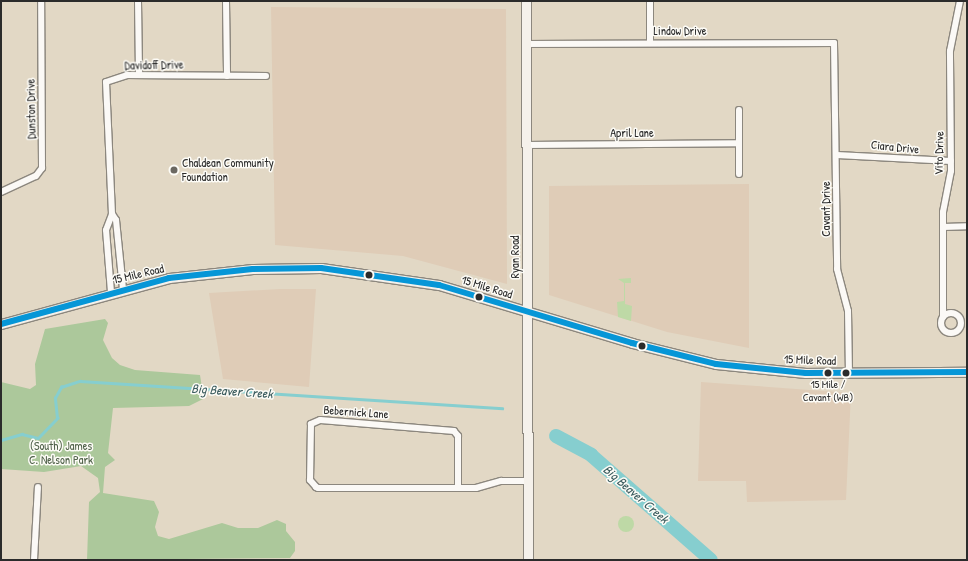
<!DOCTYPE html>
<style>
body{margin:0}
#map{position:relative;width:968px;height:561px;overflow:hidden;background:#e2d8c5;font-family:"Patrick Hand",sans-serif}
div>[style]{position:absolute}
.built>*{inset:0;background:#dfccb7}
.green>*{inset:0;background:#bed9a6}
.round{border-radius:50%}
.forest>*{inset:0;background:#acc89b}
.stream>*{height:2.5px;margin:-1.25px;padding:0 1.25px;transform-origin:1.25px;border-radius:1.25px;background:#86cecf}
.river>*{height:14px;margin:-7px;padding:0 7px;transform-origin:7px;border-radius:7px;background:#86cecf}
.roads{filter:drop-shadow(1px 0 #8c877e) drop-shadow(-1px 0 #8c877e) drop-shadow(0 1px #8c877e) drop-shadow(0 -1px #8c877e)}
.minor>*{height:6px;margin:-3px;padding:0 3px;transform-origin:3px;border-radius:3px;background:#fbf9f6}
.minor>.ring{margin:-3px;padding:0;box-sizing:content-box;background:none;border:6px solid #fbf9f6;border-radius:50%}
.secondary>*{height:9px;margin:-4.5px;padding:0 4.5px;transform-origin:4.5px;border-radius:4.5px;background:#f5f1eb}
.bus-1>*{height:6px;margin:-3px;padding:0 3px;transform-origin:3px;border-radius:3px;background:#0696d7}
.dots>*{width:11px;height:11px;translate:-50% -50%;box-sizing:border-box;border:2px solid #fdfcf7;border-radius:50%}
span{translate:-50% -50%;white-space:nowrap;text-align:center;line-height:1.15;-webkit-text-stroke:3px #fdfcf7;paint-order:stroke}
.bus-label{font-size:11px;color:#2b2b2b}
.street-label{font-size:12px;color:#2b2b2b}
.poi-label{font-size:12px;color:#2b2b2b}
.left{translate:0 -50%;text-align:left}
.park-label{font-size:12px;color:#4e6048}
.water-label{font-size:13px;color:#3a5b5d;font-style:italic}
.frame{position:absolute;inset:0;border:2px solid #2b2b2b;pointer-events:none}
</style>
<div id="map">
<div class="built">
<i style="clip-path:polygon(271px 7px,506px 9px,507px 284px,403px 256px,275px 245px)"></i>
<i style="clip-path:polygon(749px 184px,749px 348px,667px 332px,549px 295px,549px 186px)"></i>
<i style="clip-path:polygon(280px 289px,316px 289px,309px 387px,223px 379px,209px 293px)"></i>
<i style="clip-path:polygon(701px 382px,851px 393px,846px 500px,747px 502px,746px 481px,698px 481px)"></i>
</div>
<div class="green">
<i style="clip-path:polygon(631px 278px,631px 283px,625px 283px,625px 304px,632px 306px,631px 321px,618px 317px,617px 302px,624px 301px,624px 283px,618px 279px)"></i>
<i class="round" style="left:618px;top:516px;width:16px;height:16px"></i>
</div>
<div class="forest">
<i style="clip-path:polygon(105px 319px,108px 323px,103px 340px,112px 358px,120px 365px,135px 370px,200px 375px,203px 394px,203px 399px,189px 406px,113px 408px,108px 453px,115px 460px,105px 467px,103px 493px,154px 501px,159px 512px,155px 527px,158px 536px,169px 539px,222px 523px,238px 528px,258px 528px,277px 520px,286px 524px,286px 531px,295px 542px,295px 551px,290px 558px,87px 560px,89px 502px,100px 492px,98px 478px,81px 466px,44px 472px,1px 469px,1px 382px,30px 389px,36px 385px,35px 364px,45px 329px)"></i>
</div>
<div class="stream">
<i style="left:1px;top:440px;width:22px;rotate:-16deg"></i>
<i style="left:22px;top:434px;width:16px;rotate:14deg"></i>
<i style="left:38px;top:438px;width:28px;rotate:-46deg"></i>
<i style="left:57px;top:418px;width:20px;rotate:-96deg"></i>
<i style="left:55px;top:398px;width:13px;rotate:-61deg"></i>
<i style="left:61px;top:387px;width:20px;rotate:-18deg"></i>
<i style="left:80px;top:381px;width:423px;rotate:3.7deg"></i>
</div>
<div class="river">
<i style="left:556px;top:436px;width:40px;rotate:28deg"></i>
<i style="left:591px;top:455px;width:159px;rotate:41.2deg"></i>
</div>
<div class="roads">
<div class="minor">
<i style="left:138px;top:1px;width:74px;rotate:89.2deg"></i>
<i style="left:226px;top:1px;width:75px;rotate:89.2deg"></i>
<i style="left:650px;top:1px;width:41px;rotate:90deg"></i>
<i style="left:526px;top:44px;width:308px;rotate:-0.2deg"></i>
<i style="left:834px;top:43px;width:226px;rotate:89.2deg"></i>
<i style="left:837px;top:269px;width:43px;rotate:75.3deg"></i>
<i style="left:848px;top:311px;width:62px;rotate:89.1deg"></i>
<i style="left:739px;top:110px;width:64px;rotate:90deg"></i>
<i style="left:526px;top:145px;width:213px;rotate:-0.5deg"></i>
<i style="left:837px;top:155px;width:114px;rotate:3deg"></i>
<i style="left:1px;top:192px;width:38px;rotate:-25deg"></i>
<i style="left:36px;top:176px;width:10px;rotate:-53deg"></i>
<i style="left:42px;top:168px;width:167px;rotate:-90.3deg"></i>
<i style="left:112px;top:214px;width:7px;rotate:56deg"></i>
<i style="left:116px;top:220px;width:69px;rotate:84.2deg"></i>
<i style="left:943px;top:227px;width:24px;rotate:-2deg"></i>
<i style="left:111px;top:292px;width:62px;rotate:-94.6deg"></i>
<i style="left:106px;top:230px;width:17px;rotate:-69deg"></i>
<i style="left:112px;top:214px;width:132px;rotate:-92.6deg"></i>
<i style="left:106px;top:82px;width:22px;rotate:-18deg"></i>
<i style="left:127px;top:75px;width:139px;rotate:0.4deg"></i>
<i class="ring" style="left:941px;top:313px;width:14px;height:14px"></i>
<i style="left:943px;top:317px;width:105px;rotate:-90deg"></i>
<i style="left:943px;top:212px;width:42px;rotate:-79deg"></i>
<i style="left:951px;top:171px;width:120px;rotate:-90.5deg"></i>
<i style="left:950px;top:51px;width:51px;rotate:-78.7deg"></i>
<i style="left:458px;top:488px;width:52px;rotate:-90deg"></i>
<i style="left:458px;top:436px;width:6px;rotate:-129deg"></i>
<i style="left:454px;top:431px;width:134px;rotate:-175.3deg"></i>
<i style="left:320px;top:420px;width:10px;rotate:156deg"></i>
<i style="left:311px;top:424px;width:56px;rotate:91deg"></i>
<i style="left:310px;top:480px;width:9px;rotate:49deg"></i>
<i style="left:316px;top:487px;width:2px;rotate:27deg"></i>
<i style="left:318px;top:488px;width:158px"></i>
<i style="left:476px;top:488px;width:26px;rotate:-16deg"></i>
<i style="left:501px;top:481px;width:27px"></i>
<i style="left:34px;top:560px;width:73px;rotate:-86.9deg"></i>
</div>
<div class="secondary">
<i style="left:526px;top:1px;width:559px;rotate:89.8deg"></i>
<i style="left:1px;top:324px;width:174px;rotate:-15.3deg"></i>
<i style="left:169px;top:278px;width:84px;rotate:-6.1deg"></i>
<i style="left:253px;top:269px;width:68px;rotate:-0.8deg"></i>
<i style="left:321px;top:268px;width:119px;rotate:8.2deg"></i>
<i style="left:439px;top:285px;width:202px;rotate:16.7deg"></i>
<i style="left:632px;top:343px;width:87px;rotate:14deg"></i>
<i style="left:716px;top:364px;width:90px;rotate:5.7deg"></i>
<i style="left:806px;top:373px;width:161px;rotate:-0.4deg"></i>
</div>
</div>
<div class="bus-1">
<i style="left:1px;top:324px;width:174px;rotate:-15.3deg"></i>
<i style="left:169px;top:278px;width:84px;rotate:-6.1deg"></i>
<i style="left:253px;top:269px;width:68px;rotate:-0.8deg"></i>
<i style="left:321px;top:268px;width:119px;rotate:8.2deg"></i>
<i style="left:439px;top:285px;width:202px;rotate:16.7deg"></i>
<i style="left:632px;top:343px;width:87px;rotate:14deg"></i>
<i style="left:716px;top:364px;width:90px;rotate:5.7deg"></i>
<i style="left:806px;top:373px;width:161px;rotate:-0.4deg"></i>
</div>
<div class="dots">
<i style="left:174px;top:170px;background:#6b6861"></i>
<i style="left:369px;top:275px;background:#2b2b2b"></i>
<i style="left:479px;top:297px;background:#2b2b2b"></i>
<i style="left:642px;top:346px;background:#2b2b2b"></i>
<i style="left:828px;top:373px;background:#2b2b2b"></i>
<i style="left:846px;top:373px;background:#2b2b2b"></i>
</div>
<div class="bus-label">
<span style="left:828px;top:391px">15 Mile /<br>Cavant (WB)</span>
</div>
<div class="street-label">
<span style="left:680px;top:31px">Lindow Drive</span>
<span style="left:154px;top:65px;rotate:-1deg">Davidoff Drive</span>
<span style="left:31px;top:109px;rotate:-91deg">Dunston Drive</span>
<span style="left:632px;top:133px">April Lane</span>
<span style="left:895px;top:147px;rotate:6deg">Ciara Drive</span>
<span style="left:939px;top:153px;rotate:-89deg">Vito Drive</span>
<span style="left:826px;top:209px;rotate:-90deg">Cavant Drive</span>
<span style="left:515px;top:257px;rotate:-90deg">Ryan Road</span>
<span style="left:138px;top:274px;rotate:-13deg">15 Mile Road</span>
<span style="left:487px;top:287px;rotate:17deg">15 Mile Road</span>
<span style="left:810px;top:360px;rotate:2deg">15 Mile Road</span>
<span style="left:356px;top:412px;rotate:4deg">Bebernick Lane</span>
</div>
<div class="poi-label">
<span class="left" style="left:182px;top:170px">Chaldean Community<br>Foundation</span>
</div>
<div class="park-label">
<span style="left:61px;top:453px">(South) James<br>C. Nelson Park</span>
</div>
<div class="water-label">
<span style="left:232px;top:391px;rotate:4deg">Big Beaver Creek</span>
<span style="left:636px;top:494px;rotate:41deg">Big Beaver Creek</span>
</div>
<div class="frame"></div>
</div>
